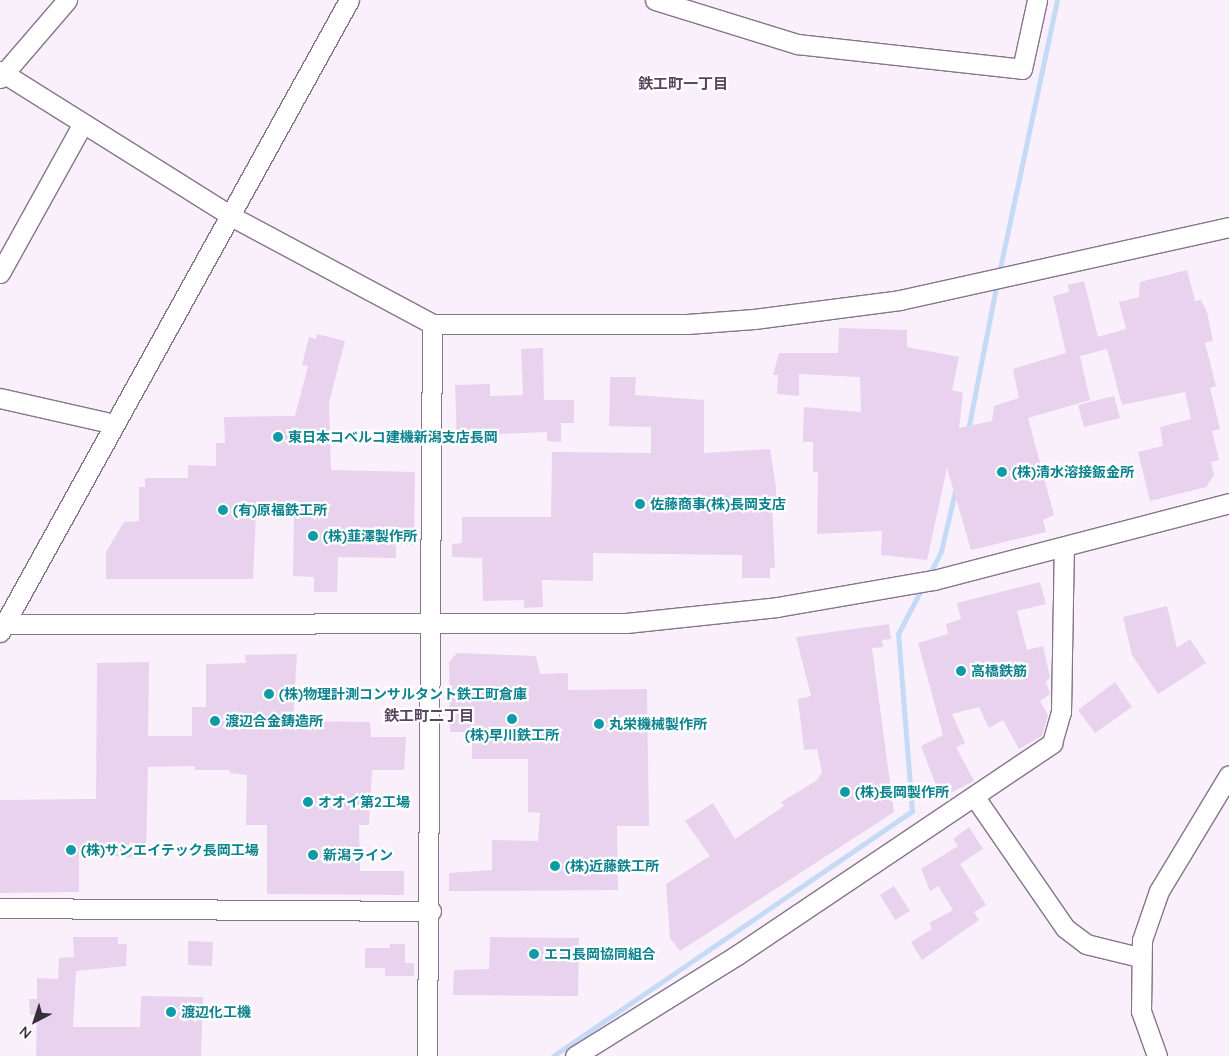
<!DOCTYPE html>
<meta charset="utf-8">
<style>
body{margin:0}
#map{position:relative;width:1229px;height:1056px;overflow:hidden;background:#f9f0fc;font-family:Quicksand,"Noto Sans JP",sans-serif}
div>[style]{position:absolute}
.stream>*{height:5px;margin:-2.5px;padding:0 2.5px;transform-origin:2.5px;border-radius:2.5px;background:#c5dbf5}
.building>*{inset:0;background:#e8d2ee}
.roads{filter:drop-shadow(1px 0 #87748d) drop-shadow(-1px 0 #87748d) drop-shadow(0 1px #87748d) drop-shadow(0 -1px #87748d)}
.minor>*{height:19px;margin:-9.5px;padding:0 9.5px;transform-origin:9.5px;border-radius:9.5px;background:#fff}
.dots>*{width:14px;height:14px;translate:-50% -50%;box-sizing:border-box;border:2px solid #fff;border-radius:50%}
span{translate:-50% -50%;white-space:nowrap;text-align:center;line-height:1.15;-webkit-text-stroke:4.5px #fff;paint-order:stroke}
.culture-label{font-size:14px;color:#0d838f;font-weight:700}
.left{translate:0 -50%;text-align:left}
.neighbourhood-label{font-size:15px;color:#58465e;font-weight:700}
.north{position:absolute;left:10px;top:996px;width:50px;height:50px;-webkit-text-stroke:4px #fff;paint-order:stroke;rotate:220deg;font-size:14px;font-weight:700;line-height:20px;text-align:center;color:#362e39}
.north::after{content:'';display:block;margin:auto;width:18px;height:22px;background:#362e39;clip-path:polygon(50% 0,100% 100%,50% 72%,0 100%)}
</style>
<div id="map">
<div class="stream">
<i style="left:999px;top:273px;width:279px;rotate:-78deg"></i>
<i style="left:968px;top:430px;width:151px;rotate:-78.9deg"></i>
<i style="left:928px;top:577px;width:29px;rotate:-63deg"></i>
<i style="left:941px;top:551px;width:66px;rotate:-76.8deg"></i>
<i style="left:553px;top:1056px;width:435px;rotate:-34.3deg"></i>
<i style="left:912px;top:811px;width:178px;rotate:-94.5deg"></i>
<i style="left:898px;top:634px;width:54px;rotate:-62.5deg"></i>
</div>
<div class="building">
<i style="clip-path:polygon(1187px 270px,1195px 301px,1201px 300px,1207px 312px,1213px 341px,1205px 343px,1216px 386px,1210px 388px,1220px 429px,1212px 431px,1219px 460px,1211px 462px,1214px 475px,1206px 487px,1150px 501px,1138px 452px,1163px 446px,1160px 427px,1191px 419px,1185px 392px,1122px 405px,1107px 349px,1080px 356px,1090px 400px,1028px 418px,1054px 515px,1043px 520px,1046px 532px,971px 550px,947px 468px,927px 560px,881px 555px,882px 531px,817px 534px,818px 472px,813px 472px,813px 442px,803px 442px,804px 407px,861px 412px,860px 377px,799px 374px,799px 396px,777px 394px,778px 375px,773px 375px,779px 353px,838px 353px,839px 328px,907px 330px,907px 347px,959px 357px,952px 390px,963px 393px,959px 428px,992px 421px,994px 406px,1019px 398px,1013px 369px,1066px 353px,1053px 296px,1069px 292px,1068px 285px,1084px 281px,1098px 337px,1126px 329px,1119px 302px,1139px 297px,1140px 282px)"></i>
<i style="clip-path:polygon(317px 334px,345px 341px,329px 402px,331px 470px,415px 472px,414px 545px,396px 544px,396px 558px,338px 557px,337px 592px,314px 592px,314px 577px,293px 576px,294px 514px,256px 515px,253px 579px,106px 579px,106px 552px,124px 522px,139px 521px,139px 487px,145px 487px,145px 478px,188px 478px,188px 465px,216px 466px,216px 443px,225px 443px,224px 417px,295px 416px,308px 366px,302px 365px,309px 337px,316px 339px)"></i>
<i style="clip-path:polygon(543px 348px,544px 400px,574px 400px,574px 423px,561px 423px,561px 442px,547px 441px,547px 432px,498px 434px,499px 444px,457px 445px,455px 385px,490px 384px,490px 396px,523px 395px,521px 349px)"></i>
<i style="clip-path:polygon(610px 377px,636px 377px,635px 395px,704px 400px,704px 453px,770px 449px,776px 487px,776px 500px,772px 500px,775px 568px,770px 568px,770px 578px,742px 578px,742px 555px,593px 553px,593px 581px,542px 580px,543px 607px,524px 608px,524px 600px,483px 601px,482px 558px,452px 557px,452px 544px,462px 543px,462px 517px,551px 517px,552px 452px,651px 453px,651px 427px,609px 426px)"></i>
<i style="clip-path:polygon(1114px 396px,1120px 418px,1084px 427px,1078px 405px)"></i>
<i style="clip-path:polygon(1040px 582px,1046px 604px,1017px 611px,1027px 650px,1043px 646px,1050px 677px,1046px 682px,1050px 694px,1040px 701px,1048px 715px,1042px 736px,1019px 749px,1003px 720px,989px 728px,979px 707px,952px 714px,965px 743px,956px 747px,974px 781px,941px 798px,921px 746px,943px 735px,918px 643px,948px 634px,946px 624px,961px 619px,957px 603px)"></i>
<i style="clip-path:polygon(1167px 606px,1177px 648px,1190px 639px,1206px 663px,1158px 694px,1132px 655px,1123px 617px)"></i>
<i style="clip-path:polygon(889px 624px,891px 639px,882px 640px,883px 647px,872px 648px,894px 812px,680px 951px,670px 938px,666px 884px,710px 856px,685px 821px,713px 803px,735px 839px,784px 806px,781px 802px,816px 781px,822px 772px,817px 749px,804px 750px,798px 699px,811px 696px,796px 637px)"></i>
<i style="clip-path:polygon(457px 653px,536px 656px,540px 674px,568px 673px,568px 690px,647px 689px,649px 826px,617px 826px,618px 890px,449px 891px,449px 873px,492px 870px,492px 840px,538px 841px,540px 813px,528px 812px,528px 759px,472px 759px,472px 732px,450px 732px,449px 662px)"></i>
<i style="clip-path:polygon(297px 654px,293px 721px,370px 722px,371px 737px,406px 737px,404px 770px,372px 770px,369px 825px,359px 825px,360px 871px,404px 871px,404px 895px,267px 894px,267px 825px,246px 825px,247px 775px,230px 773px,230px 770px,195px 770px,195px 766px,148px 767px,146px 853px,136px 853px,135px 858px,79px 853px,79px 892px,0 893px,0 800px,96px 799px,97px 663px,149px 662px,148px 736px,192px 736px,192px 707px,206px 707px,206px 664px,246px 663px,245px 655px)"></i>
<i style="clip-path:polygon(1115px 682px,1132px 707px,1095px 733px,1078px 710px)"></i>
<i style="clip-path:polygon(969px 827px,983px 849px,960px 864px,986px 905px,974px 912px,979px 920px,922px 960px,911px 942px,932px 929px,929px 923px,953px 910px,938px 886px,930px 891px,921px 869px,958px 846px,953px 839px)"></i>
<i style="clip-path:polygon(894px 886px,910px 911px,895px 920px,880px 895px)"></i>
<i style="clip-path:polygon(73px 937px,118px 937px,118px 944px,127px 944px,126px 966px,76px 971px,73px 1027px,140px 1027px,141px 996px,203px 997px,201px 1056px,36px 1056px,37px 1015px,30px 1015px,29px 999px,37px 999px,37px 978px,58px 979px,59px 958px,74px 957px)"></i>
<i style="clip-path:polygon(490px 937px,579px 938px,578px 996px,453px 995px,454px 970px,489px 969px)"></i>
<i style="clip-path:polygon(188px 941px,213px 942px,212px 966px,188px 965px)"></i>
<i style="clip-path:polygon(390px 944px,405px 944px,405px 963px,414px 963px,414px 976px,385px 976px,385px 968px,365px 968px,365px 948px,390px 948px)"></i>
</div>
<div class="roads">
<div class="minor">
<i style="left:655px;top:0;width:149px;rotate:17.2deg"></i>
<i style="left:797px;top:44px;width:226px;rotate:6.3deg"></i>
<i style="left:1022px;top:69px;width:71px;rotate:-77.7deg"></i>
<i style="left:0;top:71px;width:273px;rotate:32.1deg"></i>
<i style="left:231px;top:216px;width:228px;rotate:28.2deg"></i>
<i style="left:432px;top:324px;width:255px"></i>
<i style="left:687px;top:324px;width:67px;rotate:-4.3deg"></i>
<i style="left:754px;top:319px;width:147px;rotate:-7.4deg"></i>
<i style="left:900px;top:300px;width:337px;rotate:-12.5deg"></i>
<i style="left:0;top:78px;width:103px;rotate:-49.3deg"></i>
<i style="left:0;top:273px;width:169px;rotate:-61deg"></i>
<i style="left:0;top:398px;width:117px;rotate:12.8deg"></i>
<i style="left:0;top:624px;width:626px;rotate:-0.09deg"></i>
<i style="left:626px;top:623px;width:152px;rotate:-6deg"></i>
<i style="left:777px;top:607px;width:159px;rotate:-9.8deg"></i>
<i style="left:934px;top:580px;width:305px;rotate:-14.6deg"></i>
<i style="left:0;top:632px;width:722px;rotate:-61.09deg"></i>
<i style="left:974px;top:796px;width:160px;rotate:55.4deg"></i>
<i style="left:1065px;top:928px;width:26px;rotate:37deg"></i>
<i style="left:1086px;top:944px;width:55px;rotate:13.8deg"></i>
<i style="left:0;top:908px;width:431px;rotate:0.4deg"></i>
<i style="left:427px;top:1056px;width:732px;rotate:-89.61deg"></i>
<i style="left:575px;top:1056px;width:191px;rotate:-31.9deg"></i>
<i style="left:737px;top:955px;width:380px;rotate:-33.9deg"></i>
<i style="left:1052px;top:743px;width:32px;rotate:-74deg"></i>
<i style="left:1061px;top:712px;width:165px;rotate:-89deg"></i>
<i style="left:1157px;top:1056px;width:48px;rotate:-109.6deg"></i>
<i style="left:1141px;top:1011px;width:71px;rotate:-89.2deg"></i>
<i style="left:1142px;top:940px;width:52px;rotate:-70.9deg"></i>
<i style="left:1159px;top:891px;width:135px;rotate:-58.9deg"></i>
</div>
</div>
<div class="dots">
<i style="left:278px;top:437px;background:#0f9aa8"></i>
<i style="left:1002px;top:472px;background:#0f9aa8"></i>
<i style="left:640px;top:504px;background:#0f9aa8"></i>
<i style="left:223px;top:510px;background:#0f9aa8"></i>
<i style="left:313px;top:536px;background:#0f9aa8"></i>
<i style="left:961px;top:671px;background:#0f9aa8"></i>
<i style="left:269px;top:694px;background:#0f9aa8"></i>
<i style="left:512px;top:719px;background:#0f9aa8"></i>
<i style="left:215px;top:721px;background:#0f9aa8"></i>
<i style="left:599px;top:724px;background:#0f9aa8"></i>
<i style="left:845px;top:792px;background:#0f9aa8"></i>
<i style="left:308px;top:802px;background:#0f9aa8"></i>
<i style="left:71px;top:850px;background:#0f9aa8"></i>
<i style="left:313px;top:855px;background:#0f9aa8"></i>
<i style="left:555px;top:866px;background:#0f9aa8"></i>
<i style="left:534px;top:954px;background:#0f9aa8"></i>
<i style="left:171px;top:1012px;background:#0f9aa8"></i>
</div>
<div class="culture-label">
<span class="left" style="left:288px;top:437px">東日本コベルコ建機新潟支店長岡</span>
<span class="left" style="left:1012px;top:472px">(株)清水溶接鈑金所</span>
<span class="left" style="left:650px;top:504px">佐藤商事(株)長岡支店</span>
<span class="left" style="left:233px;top:510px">(有)原福鉄工所</span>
<span class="left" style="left:323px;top:536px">(株)韮澤製作所</span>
<span class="left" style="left:971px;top:671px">高橋鉄筋</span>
<span class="left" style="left:279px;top:694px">(株)物理計測コンサルタント鉄工町倉庫</span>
<span class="left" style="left:225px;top:721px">渡辺合金鋳造所</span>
<span class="left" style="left:609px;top:724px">丸栄機械製作所</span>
<span style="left:512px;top:735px">(株)早川鉄工所</span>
<span class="left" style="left:855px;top:792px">(株)長岡製作所</span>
<span class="left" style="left:318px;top:802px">オオイ第2工場</span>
<span class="left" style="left:81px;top:850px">(株)サンエイテック長岡工場</span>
<span class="left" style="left:323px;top:855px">新潟ライン</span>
<span class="left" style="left:565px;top:866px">(株)近藤鉄工所</span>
<span class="left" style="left:544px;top:954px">エコ長岡協同組合</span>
<span class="left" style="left:181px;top:1012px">渡辺化工機</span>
</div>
<div class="neighbourhood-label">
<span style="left:683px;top:84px">鉄工町一丁目</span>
<span style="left:429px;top:716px">鉄工町二丁目</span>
</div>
<div class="north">N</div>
</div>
